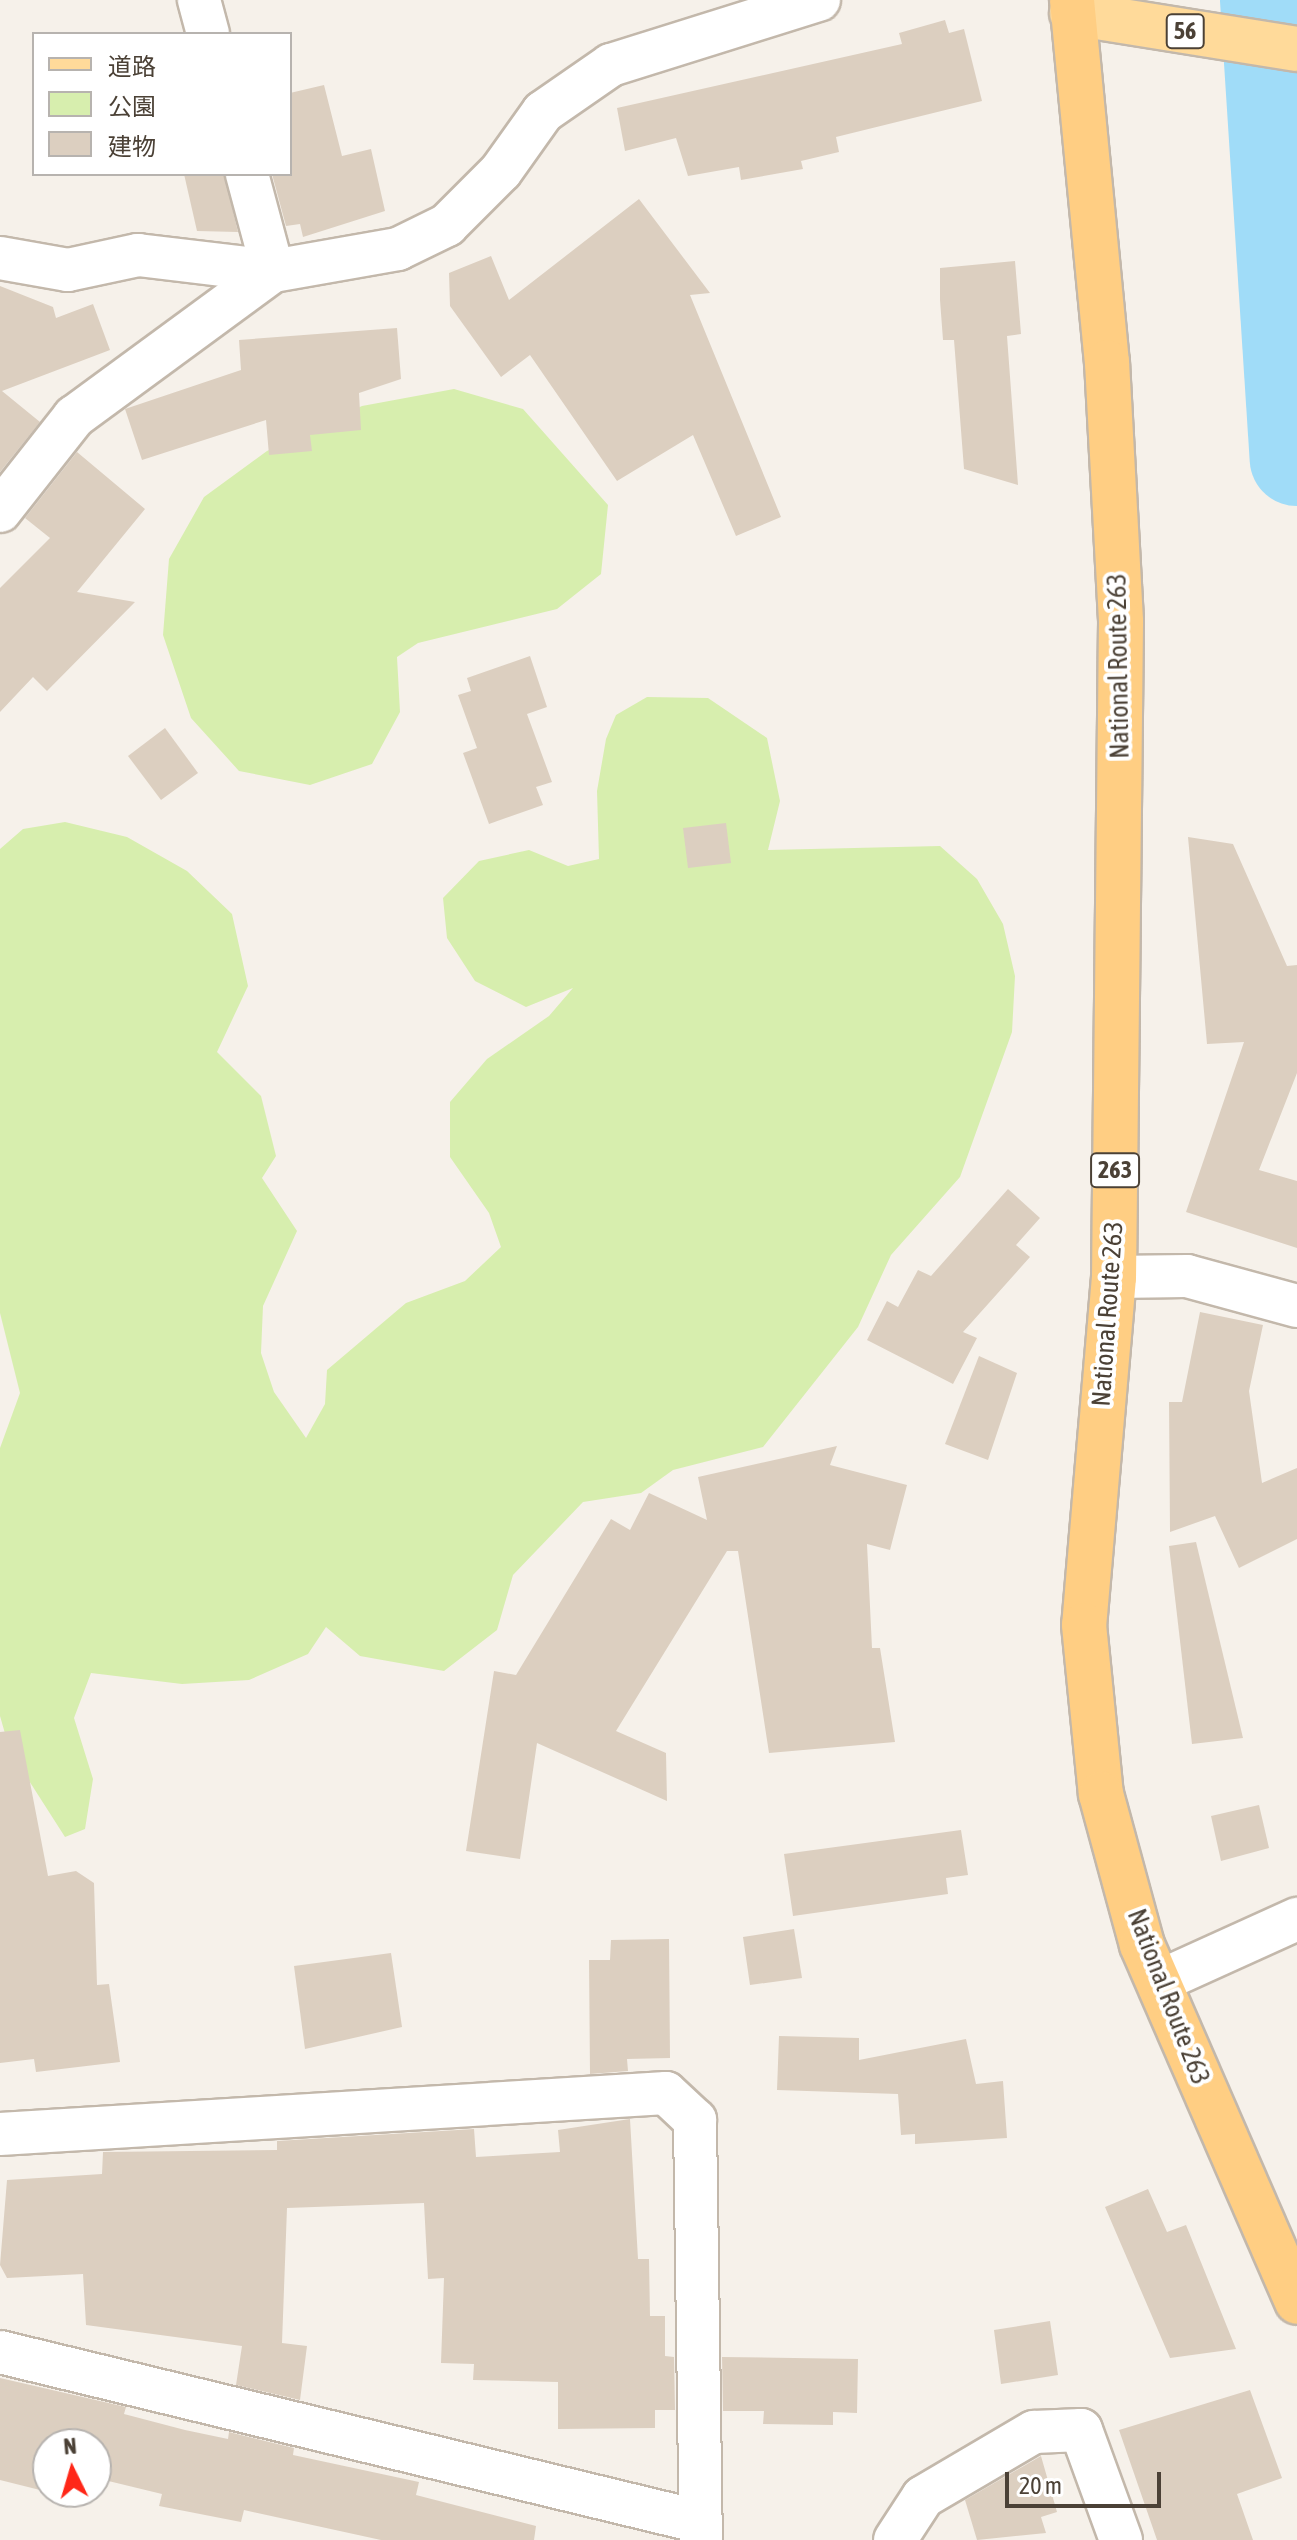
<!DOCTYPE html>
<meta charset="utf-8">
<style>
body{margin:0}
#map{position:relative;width:1297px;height:2540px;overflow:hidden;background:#f6f1ea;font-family:"Asap Condensed","Noto Sans JP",sans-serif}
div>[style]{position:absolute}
.green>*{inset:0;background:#d7eeae}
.river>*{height:94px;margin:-47px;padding:0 47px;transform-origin:47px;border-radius:47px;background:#a0dcf8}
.building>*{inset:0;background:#dccfc0}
.roads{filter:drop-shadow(2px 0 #c3b8ab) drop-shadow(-2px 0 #c3b8ab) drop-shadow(0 2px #c3b8ab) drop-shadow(0 -2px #c3b8ab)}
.minor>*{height:42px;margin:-21px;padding:0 21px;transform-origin:21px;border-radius:21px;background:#fff}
.primary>*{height:44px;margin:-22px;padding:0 22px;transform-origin:22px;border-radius:22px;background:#ffda9a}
.trunk>*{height:44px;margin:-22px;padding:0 22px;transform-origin:22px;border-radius:22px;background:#ffce83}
span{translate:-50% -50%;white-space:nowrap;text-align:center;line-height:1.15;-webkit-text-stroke:8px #fff;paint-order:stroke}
.shield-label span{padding:2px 6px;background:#fff;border:2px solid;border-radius:6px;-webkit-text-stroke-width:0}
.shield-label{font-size:24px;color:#4b4136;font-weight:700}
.street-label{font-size:26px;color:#4b4136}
.legend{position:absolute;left:32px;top:32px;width:260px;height:144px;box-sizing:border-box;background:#fff;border:2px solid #b7b3af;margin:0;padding:10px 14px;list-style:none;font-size:24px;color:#4b4136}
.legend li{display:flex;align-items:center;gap:16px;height:40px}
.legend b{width:40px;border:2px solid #b7b3af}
.north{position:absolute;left:32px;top:2428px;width:80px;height:80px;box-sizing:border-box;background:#fff;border:2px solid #b7b3af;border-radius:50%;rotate:355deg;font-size:22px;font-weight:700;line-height:32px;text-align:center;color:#4b4136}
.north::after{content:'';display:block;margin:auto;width:28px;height:36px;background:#ff2718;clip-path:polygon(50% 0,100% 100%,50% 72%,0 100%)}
.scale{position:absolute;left:1005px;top:2472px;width:156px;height:36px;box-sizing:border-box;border:4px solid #4b4136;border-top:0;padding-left:10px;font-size:24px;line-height:28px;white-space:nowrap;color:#4b4136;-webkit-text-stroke:6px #fff;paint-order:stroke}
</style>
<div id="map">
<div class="green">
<i style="clip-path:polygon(454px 389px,523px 409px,608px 505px,601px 574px,557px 609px,418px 643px,397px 657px,400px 712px,372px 764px,310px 785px,239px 771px,191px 718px,163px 635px,169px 559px,204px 497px,267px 451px,362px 406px)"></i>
<i style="clip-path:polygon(647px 697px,708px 698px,767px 738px,780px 801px,768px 850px,940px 846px,977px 879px,1003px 924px,1015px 976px,1012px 1032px,960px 1177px,891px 1255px,858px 1327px,763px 1447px,673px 1470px,641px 1493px,583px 1502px,513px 1575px,497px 1630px,444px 1671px,360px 1656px,326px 1627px,308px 1654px,249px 1680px,182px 1684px,91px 1673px,74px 1718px,93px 1779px,85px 1829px,65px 1837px,10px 1751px,0 1716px,0 1448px,20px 1393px,0 1313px,0 849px,23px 829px,65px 822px,127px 837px,187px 871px,232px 914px,248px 986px,217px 1052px,261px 1096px,276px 1156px,262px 1178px,297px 1231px,263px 1306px,261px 1353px,274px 1392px,306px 1438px,325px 1404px,327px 1370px,406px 1303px,465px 1281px,501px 1247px,489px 1213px,450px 1157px,450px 1102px,487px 1059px,549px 1016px,573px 988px,526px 1007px,475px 981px,447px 938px,443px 898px,479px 861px,529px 850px,568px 866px,599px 859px,597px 791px,606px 739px,616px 715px)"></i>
</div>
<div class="river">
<i style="left:1267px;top:0;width:460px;rotate:86.3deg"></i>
</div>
<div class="building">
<i style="clip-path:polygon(945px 20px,949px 33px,964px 29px,982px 101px,836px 137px,839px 152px,801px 161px,803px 169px,741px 180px,739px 167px,688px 176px,676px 138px,625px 151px,617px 108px,902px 44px,899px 33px)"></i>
<i style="clip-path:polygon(324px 85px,342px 156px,371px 149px,385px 211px,303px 237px,300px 224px,286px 226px,272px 174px,290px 174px,290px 93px)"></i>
<i style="clip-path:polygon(184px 174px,224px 174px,238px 232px,197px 231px)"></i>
<i style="clip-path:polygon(639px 199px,710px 293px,690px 295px,781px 517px,736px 536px,693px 435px,617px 481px,530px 355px,501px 377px,450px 306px,449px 273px,491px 256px,509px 300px)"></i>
<i style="clip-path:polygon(1015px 261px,1021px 334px,1007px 336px,1018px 485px,964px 469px,954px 340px,943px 340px,940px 300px,940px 268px)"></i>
<i style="clip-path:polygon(0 286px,53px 307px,56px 318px,93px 304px,110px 350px,2px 391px,40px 422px,0 472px)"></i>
<i style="clip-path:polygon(397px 328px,401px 379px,359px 393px,361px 430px,310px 435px,312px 451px,269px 455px,266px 420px,142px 460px,125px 409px,241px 370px,239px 340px)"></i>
<i style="clip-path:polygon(77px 452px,145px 509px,77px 592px,135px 602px,47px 691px,33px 677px,0 712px,0 588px,50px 538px,25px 518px)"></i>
<i style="clip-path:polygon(530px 656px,547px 707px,527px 714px,552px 782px,536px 787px,543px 805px,489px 824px,463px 753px,477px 748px,458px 695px,471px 691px,467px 678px)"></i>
<i style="clip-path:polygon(165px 728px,198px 773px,161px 800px,128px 756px)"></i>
<i style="clip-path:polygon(726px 823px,731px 863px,688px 868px,683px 828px)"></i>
<i style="clip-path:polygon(1188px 837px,1233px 844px,1287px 966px,1297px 965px,1297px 1073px,1259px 1170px,1297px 1181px,1297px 1248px,1186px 1212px,1244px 1042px,1207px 1044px)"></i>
<i style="clip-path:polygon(1008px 1189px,1040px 1218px,1016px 1245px,1030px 1257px,963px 1332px,977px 1338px,953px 1384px,867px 1340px,887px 1301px,898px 1307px,918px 1270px,931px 1276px)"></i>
<i style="clip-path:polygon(1200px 1312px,1263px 1325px,1249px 1391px,1262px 1483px,1297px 1468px,1297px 1539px,1239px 1568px,1215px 1516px,1170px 1532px,1169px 1402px,1182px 1402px)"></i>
<i style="clip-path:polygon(979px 1356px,1017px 1373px,988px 1460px,945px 1444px)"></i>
<i style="clip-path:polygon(837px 1446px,830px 1465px,907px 1485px,890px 1550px,867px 1544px,872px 1648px,880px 1648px,895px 1742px,769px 1753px,738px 1551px,727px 1551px,616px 1731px,666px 1753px,667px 1801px,537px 1743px,520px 1859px,466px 1851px,494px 1671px,516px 1675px,611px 1519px,630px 1530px,649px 1493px,707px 1520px,698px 1477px)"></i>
<i style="clip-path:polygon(1196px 1542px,1243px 1738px,1192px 1744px,1169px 1546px)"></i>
<i style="clip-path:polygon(20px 1730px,48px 1876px,76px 1871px,94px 1883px,97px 1985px,109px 1984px,120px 2062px,36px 2072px,34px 2059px,0 2063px,0 1732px)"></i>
<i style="clip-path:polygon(1259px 1805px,1269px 1848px,1221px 1861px,1211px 1816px)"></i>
<i style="clip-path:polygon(961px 1830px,968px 1875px,946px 1878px,948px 1894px,793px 1916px,784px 1854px)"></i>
<i style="clip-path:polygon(794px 1929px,802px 1978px,750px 1985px,743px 1937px)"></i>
<i style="clip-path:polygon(669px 1939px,670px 2058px,627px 2059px,628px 2071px,590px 2074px,589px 1960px,610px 1960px,611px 1940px)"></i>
<i style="clip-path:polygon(391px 1953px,402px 2027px,305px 2049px,294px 1966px)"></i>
<i style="clip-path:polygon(779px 2036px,859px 2038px,859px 2060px,966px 2039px,976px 2084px,1003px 2081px,1007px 2138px,915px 2144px,915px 2134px,901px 2135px,898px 2094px,777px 2090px)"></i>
<i style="clip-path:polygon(630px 2119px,638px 2259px,649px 2259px,650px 2316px,665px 2316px,665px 2356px,674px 2357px,675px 2410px,655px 2410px,655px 2428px,558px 2429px,558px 2382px,473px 2380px,474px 2364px,441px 2363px,444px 2278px,428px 2279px,424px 2203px,287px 2208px,282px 2343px,307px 2346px,300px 2400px,236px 2385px,242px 2346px,86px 2325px,83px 2274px,7px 2278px,0 2265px,7px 2180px,102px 2174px,103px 2152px,277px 2150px,277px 2141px,474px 2129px,476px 2157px,560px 2152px,558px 2130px)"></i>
<i style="clip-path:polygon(1148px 2189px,1167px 2232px,1186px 2225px,1236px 2349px,1170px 2358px,1105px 2207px)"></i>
<i style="clip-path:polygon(1050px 2321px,1058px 2375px,1001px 2384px,994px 2330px)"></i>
<i style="clip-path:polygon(722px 2357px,858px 2359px,857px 2413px,833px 2412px,833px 2425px,763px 2424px,764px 2411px,723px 2411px)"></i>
<i style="clip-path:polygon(0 2378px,126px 2407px,124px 2414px,185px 2430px,228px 2439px,229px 2432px,294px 2448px,293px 2455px,419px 2482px,416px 2495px,536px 2526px,534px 2540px,381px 2540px,244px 2510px,241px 2522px,159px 2506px,162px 2494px,96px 2478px,96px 2444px,48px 2444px,48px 2492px,0 2480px)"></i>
<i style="clip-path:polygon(1250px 2390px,1282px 2478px,1237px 2494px,1253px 2540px,1157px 2540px,1119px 2430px)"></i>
<i style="clip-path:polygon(1041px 2456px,1057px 2512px,1041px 2517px,1046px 2533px,977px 2540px,965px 2500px)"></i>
</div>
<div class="roads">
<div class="minor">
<i style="left:199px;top:0;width:35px;rotate:75deg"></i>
<i style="left:247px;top:174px;width:100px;rotate:75deg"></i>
<i style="left:0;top:258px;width:69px;rotate:10deg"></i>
<i style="left:68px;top:270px;width:72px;rotate:-12.1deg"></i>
<i style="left:138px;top:255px;width:136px;rotate:6.8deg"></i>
<i style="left:273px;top:271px;width:127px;rotate:-10deg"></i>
<i style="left:398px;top:249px;width:55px;rotate:-26.1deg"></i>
<i style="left:447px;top:225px;width:76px;rotate:-45deg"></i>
<i style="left:501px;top:171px;width:72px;rotate:-54.6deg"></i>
<i style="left:543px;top:112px;width:83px;rotate:-34.7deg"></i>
<i style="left:611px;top:65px;width:218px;rotate:-17.4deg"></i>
<i style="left:0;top:511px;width:120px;rotate:-51.8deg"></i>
<i style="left:74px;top:417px;width:247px;rotate:-36.3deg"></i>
<i style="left:1114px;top:1277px;width:73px;rotate:-0.8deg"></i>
<i style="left:1187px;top:1276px;width:114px;rotate:15.3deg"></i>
<i style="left:1158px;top:1982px;width:153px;rotate:-24.4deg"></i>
<i style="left:0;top:2134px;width:667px;rotate:-3.52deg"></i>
<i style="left:666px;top:2093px;width:40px;rotate:43deg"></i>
<i style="left:695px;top:2120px;width:420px;rotate:89.2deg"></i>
<i style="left:0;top:2352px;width:721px;rotate:13.63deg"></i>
<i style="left:895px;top:2540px;width:51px;rotate:-56.9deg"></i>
<i style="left:923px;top:2497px;width:129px;rotate:-30.4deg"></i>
<i style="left:1034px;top:2432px;width:47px;rotate:-2.4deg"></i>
<i style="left:1081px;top:2430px;width:117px;rotate:70deg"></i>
</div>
<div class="primary">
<i style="left:1072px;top:13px;width:228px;rotate:9.1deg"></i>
</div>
<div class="trunk">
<i style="left:1072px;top:0;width:364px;rotate:84.5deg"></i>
<i style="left:1107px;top:362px;width:260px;rotate:86.9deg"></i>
<i style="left:1121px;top:622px;width:655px;rotate:90.61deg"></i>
<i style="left:1114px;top:1277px;width:349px;rotate:94.9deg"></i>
<i style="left:1084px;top:1625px;width:170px;rotate:84.3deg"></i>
<i style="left:1101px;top:1794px;width:156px;rotate:74.8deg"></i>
<i style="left:1142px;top:1945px;width:389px;rotate:66.5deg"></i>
</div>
</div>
<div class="shield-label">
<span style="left:1185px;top:31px">56</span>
<span style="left:1115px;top:1170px">263</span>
</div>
<div class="street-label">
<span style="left:1119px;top:666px;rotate:-91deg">National Route 263</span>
<span style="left:1108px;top:1314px;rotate:-86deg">National Route 263</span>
<span style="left:1168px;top:1997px;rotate:69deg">National Route 263</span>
</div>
<ul class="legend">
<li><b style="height:10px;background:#ffda9a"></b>道路</li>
<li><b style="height:22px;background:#d7eeae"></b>公園</li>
<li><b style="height:22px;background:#dccfc0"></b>建物</li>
</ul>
<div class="north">N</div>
<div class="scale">20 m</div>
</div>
